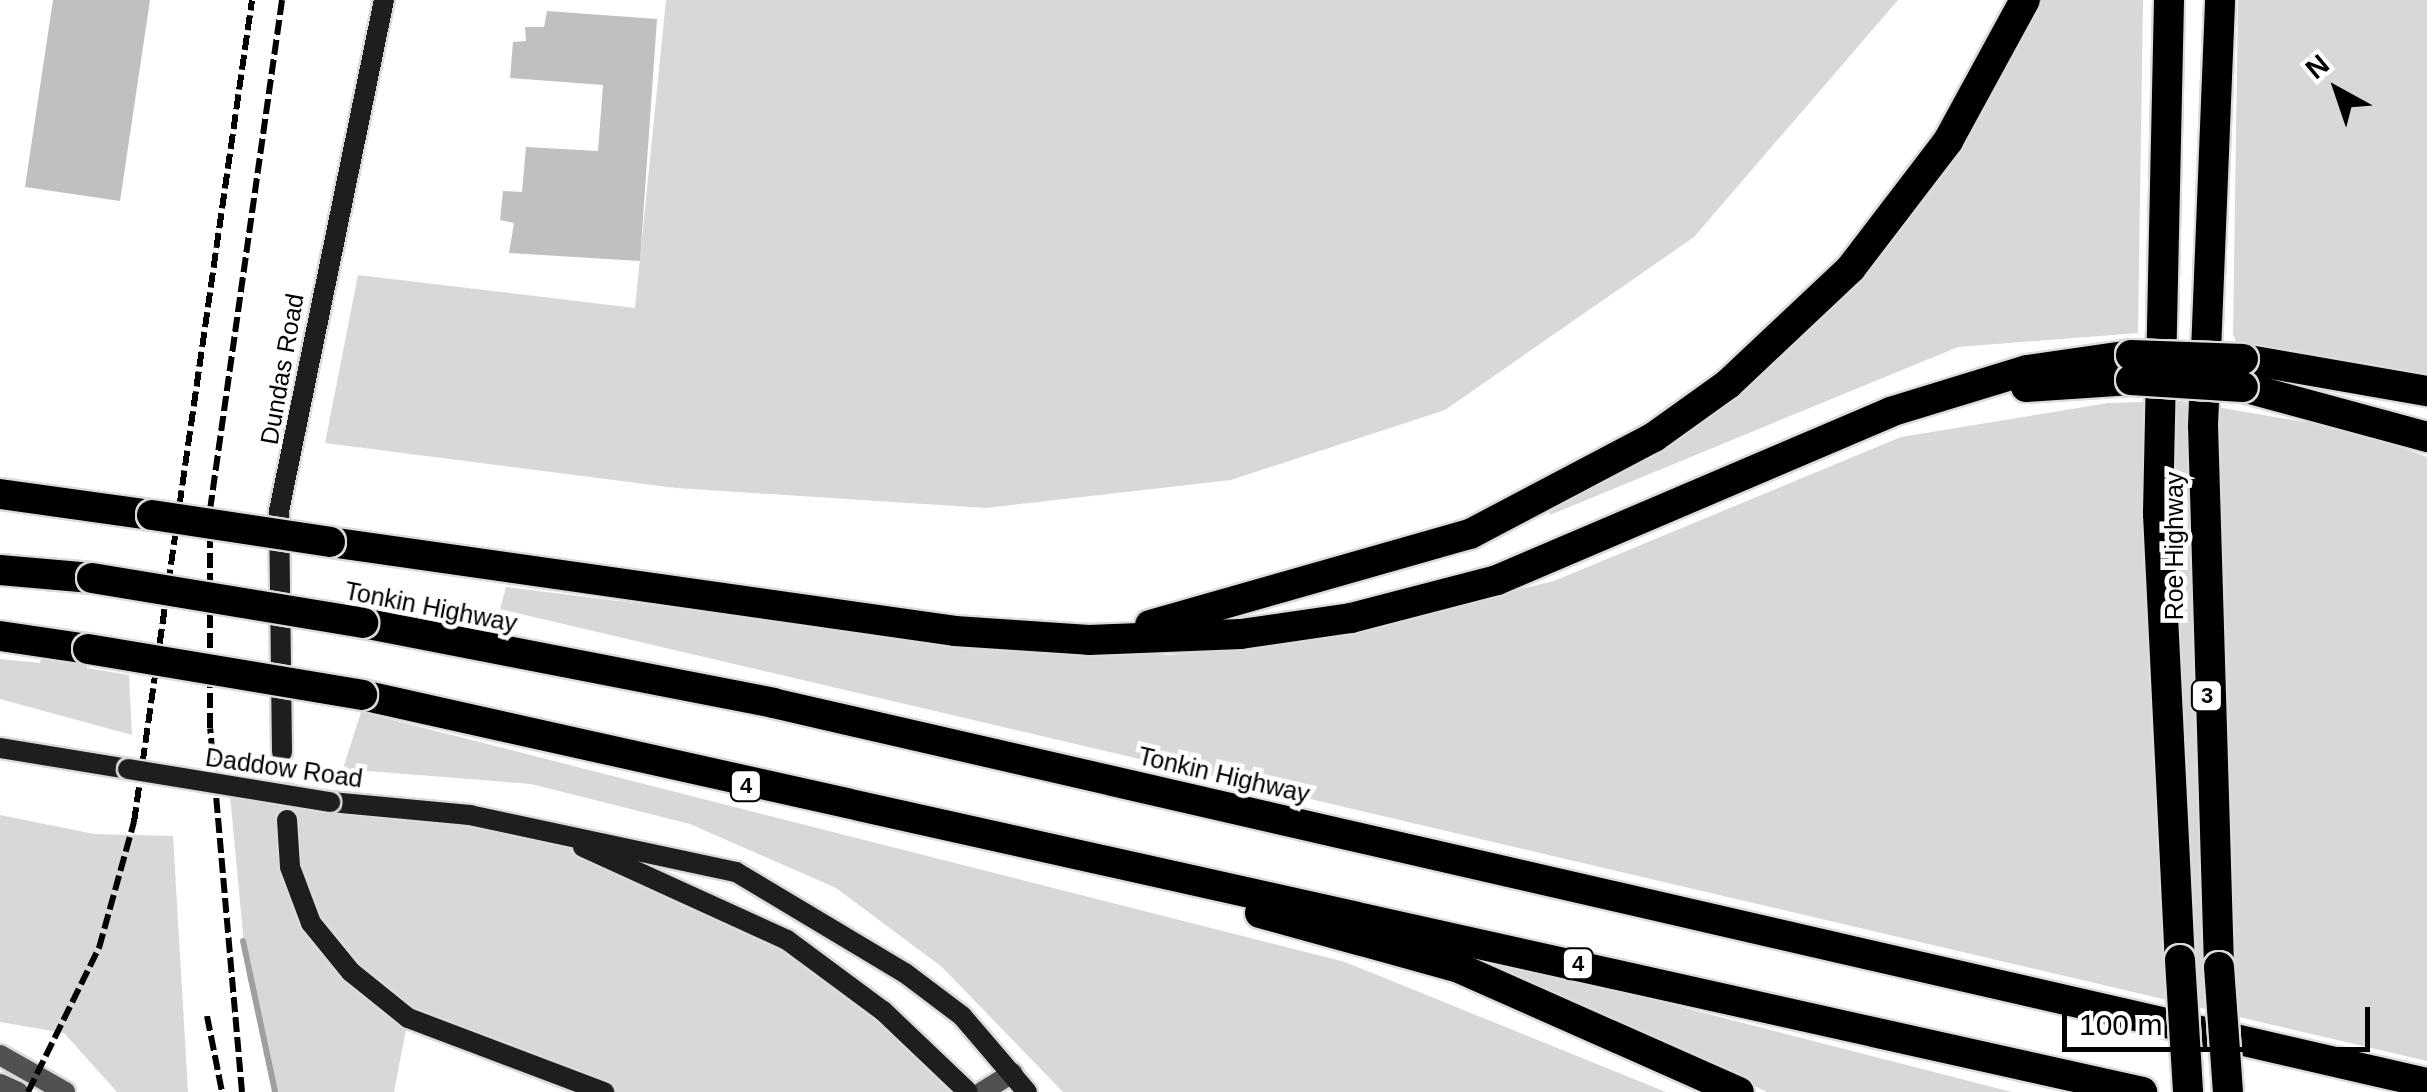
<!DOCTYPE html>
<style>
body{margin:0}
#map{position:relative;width:2427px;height:1092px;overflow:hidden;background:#fff;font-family:Arial,sans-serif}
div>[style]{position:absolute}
.green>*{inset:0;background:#d8d8d8}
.stream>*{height:6px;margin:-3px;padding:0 3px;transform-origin:3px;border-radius:3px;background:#9f9f9f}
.building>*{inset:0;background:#c0c0c0}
.secondary-tunnel>*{height:20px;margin-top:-10px;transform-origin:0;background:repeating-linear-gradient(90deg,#d9d9d9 0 20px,transparent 0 30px)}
.roads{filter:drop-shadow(2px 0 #dbdbdb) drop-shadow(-2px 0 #dbdbdb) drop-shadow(0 2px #dbdbdb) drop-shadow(0 -2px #dbdbdb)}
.minor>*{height:20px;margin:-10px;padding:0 10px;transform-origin:10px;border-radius:10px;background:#515151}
.secondary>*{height:20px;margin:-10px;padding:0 10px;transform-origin:10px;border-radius:10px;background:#1e1e1e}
.motorway>*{height:30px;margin:-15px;padding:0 15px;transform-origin:15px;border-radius:15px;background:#000}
.rail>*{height:6px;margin-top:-3px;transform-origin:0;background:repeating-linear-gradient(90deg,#000 0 15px,transparent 0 20px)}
.bridges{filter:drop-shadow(2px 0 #dbdbdb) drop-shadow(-2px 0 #dbdbdb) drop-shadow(0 2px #dbdbdb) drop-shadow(0 -2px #dbdbdb)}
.secondary-bridge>*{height:20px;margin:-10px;padding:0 10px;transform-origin:10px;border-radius:10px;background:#1e1e1e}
.motorway-bridge>*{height:30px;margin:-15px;padding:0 15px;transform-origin:15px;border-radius:15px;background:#000}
span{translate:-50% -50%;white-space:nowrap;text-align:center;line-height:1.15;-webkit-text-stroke:9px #fff;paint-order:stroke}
.shield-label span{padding:2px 8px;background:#fff;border:2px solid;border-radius:8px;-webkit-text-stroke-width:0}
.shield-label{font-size:22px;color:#000;font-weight:700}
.street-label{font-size:25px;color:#000}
.north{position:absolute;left:2287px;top:40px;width:100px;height:100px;-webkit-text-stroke:8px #fff;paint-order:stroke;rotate:320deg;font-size:28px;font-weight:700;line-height:40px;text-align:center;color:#000}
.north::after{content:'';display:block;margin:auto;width:35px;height:45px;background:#000;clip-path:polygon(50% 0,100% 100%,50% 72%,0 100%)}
.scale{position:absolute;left:2062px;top:1007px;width:308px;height:45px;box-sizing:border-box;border:5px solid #000;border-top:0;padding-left:12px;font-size:30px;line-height:35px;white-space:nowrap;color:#000;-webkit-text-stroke:8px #fff;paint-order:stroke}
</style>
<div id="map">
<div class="green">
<i style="clip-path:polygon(666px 0,1898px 0,1694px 237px,1445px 410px,1231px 480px,986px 508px,676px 488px,325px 443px,358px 275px,635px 308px)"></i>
<i style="clip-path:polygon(2030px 0,2143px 0,2138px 333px,1958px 347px,1550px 515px,1546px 502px,1609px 468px,1866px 255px)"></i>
<i style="clip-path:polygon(2238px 0,2427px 0,2427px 391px,2243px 359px,2233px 334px)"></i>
<i style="clip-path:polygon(2181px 401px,2358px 431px,2427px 457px,2427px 1061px,500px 609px,506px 587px,972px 645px,1170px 655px,1304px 642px,1554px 581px,1901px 437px,2108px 403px)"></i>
<i style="clip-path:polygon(42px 653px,88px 655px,87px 668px,129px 675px,132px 735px,0 699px,0 659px,40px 663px)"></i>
<i style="clip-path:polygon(361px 712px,1345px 962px,1666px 1092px,1063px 1092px,942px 967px,836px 888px,690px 824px,531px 784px,343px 769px)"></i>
<i style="clip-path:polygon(229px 785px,555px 830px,787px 940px,968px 1092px,604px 1092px,408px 1019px,394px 1092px,275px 1092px,247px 976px)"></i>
<i style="clip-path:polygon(0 815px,94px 834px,173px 836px,188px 1092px,117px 1092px,64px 1033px,0 1022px)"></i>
<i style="clip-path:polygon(1463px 951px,2012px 1092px,1767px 1092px)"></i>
</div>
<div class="stream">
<i style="left:243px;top:941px;width:154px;rotate:78deg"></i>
</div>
<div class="building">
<i style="clip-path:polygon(53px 0,150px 0,120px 201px,25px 187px)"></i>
<i style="clip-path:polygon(547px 11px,657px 19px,640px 261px,509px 253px,514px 223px,500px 220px,503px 191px,522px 192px,526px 147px,598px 151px,603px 85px,510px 78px,513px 42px,526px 41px,525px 27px,544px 27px)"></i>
</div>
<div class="secondary-tunnel">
<i style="left:282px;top:752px;width:68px;rotate:85.8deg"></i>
</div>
<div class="roads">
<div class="minor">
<i style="left:0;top:1055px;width:75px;rotate:29.6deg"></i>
<i style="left:0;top:1084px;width:20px;rotate:24deg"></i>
<i style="left:982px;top:1092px;width:36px;rotate:-32deg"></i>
</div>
<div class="secondary">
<i style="left:0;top:748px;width:130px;rotate:9.3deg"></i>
<i style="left:282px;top:752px;width:241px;rotate:-90.7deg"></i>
<i style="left:279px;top:511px;width:522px;rotate:-78.39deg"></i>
<i style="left:330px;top:802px;width:141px;rotate:5.3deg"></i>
<i style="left:470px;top:815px;width:272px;rotate:12.1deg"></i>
<i style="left:736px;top:872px;width:197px;rotate:30.9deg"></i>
<i style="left:905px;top:973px;width:71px;rotate:37deg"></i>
<i style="left:962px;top:1016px;width:100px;rotate:49.5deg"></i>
<i style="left:287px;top:820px;width:47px;rotate:86.3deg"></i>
<i style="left:290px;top:867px;width:60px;rotate:69.4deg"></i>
<i style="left:311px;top:923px;width:63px;rotate:50.8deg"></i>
<i style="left:351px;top:972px;width:73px;rotate:38.9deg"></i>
<i style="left:408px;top:1018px;width:210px;rotate:20.7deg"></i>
<i style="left:583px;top:847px;width:224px;rotate:24.5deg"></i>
<i style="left:787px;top:940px;width:119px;rotate:36.5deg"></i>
<i style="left:883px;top:1011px;width:117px;rotate:43.6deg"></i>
</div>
<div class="motorway">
<i style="left:2169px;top:0;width:514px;rotate:91.23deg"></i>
<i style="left:2158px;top:514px;width:447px;rotate:87.2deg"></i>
<i style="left:2243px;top:359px;width:187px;rotate:9.9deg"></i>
<i style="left:2026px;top:387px;width:105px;rotate:-3.8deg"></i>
<i style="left:2243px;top:387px;width:191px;rotate:15.2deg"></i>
<i style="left:0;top:494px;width:153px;rotate:7.9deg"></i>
<i style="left:330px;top:542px;width:631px;rotate:8.1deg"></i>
<i style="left:955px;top:631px;width:134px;rotate:3.8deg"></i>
<i style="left:1089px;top:640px;width:152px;rotate:-2.3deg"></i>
<i style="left:1241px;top:634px;width:111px;rotate:-8.3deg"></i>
<i style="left:1351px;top:618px;width:151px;rotate:-14.6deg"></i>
<i style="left:1497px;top:580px;width:427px;rotate:-23.1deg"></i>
<i style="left:1890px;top:412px;width:143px;rotate:-17deg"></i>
<i style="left:2027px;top:370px;width:105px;rotate:-8.2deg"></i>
<i style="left:0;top:570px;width:92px;rotate:5deg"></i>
<i style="left:363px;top:623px;width:418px;rotate:11deg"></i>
<i style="left:773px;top:703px;width:1697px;rotate:12.94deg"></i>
<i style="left:1150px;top:625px;width:333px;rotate:-15.9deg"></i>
<i style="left:1470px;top:534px;width:208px;rotate:-27.8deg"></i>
<i style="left:1654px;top:437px;width:91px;rotate:-35.6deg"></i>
<i style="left:1728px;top:384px;width:169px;rotate:-43.3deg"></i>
<i style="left:1851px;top:268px;width:160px;rotate:-52.6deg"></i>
<i style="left:1948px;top:141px;width:161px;rotate:-61.4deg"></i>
<i style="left:0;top:636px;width:89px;rotate:8.4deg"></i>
<i style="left:362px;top:695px;width:1824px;rotate:12.57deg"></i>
<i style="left:1260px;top:913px;width:206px;rotate:15.4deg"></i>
<i style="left:1459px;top:968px;width:306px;rotate:23.9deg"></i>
<i style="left:2219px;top:967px;width:541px;rotate:-91.69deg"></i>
<i style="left:2203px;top:426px;width:426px;rotate:-87.7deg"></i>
</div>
</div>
<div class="rail">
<i style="left:207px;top:1016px;width:77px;rotate:78.8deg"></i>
<i style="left:28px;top:1092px;width:161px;rotate:-63.8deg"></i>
<i style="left:99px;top:948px;width:131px;rotate:-74.5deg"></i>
<i style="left:134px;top:822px;width:830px;rotate:-81.83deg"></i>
<i style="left:242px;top:1092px;width:365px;rotate:-95deg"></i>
<i style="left:210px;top:728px;width:218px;rotate:-90deg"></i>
<i style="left:210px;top:510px;width:515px;rotate:-81.96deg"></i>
</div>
<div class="bridges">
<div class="secondary-bridge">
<i style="left:128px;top:769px;width:205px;rotate:9.3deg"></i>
</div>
<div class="motorway-bridge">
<i style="left:2131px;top:355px;width:112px;rotate:2deg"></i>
<i style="left:2131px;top:380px;width:112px;rotate:3.6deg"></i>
<i style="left:152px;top:515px;width:180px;rotate:8.6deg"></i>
<i style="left:92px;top:578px;width:275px;rotate:9.4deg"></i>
<i style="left:88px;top:649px;width:278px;rotate:9.5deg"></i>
<i style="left:2180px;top:960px;width:132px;rotate:86.5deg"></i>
<i style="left:2219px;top:967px;width:125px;rotate:85.9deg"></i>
</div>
</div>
<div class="shield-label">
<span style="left:2207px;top:696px">3</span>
<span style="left:746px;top:786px">4</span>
<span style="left:1578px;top:964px">4</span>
</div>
<div class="street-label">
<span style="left:282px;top:369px;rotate:-80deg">Dundas Road</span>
<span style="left:2174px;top:546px;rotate:-90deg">Roe Highway</span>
<span style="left:431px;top:607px;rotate:11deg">Tonkin Highway</span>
<span style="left:284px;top:768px;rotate:8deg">Daddow Road</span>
<span style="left:1224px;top:775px;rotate:13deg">Tonkin Highway</span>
</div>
<div class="north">N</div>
<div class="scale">100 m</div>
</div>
